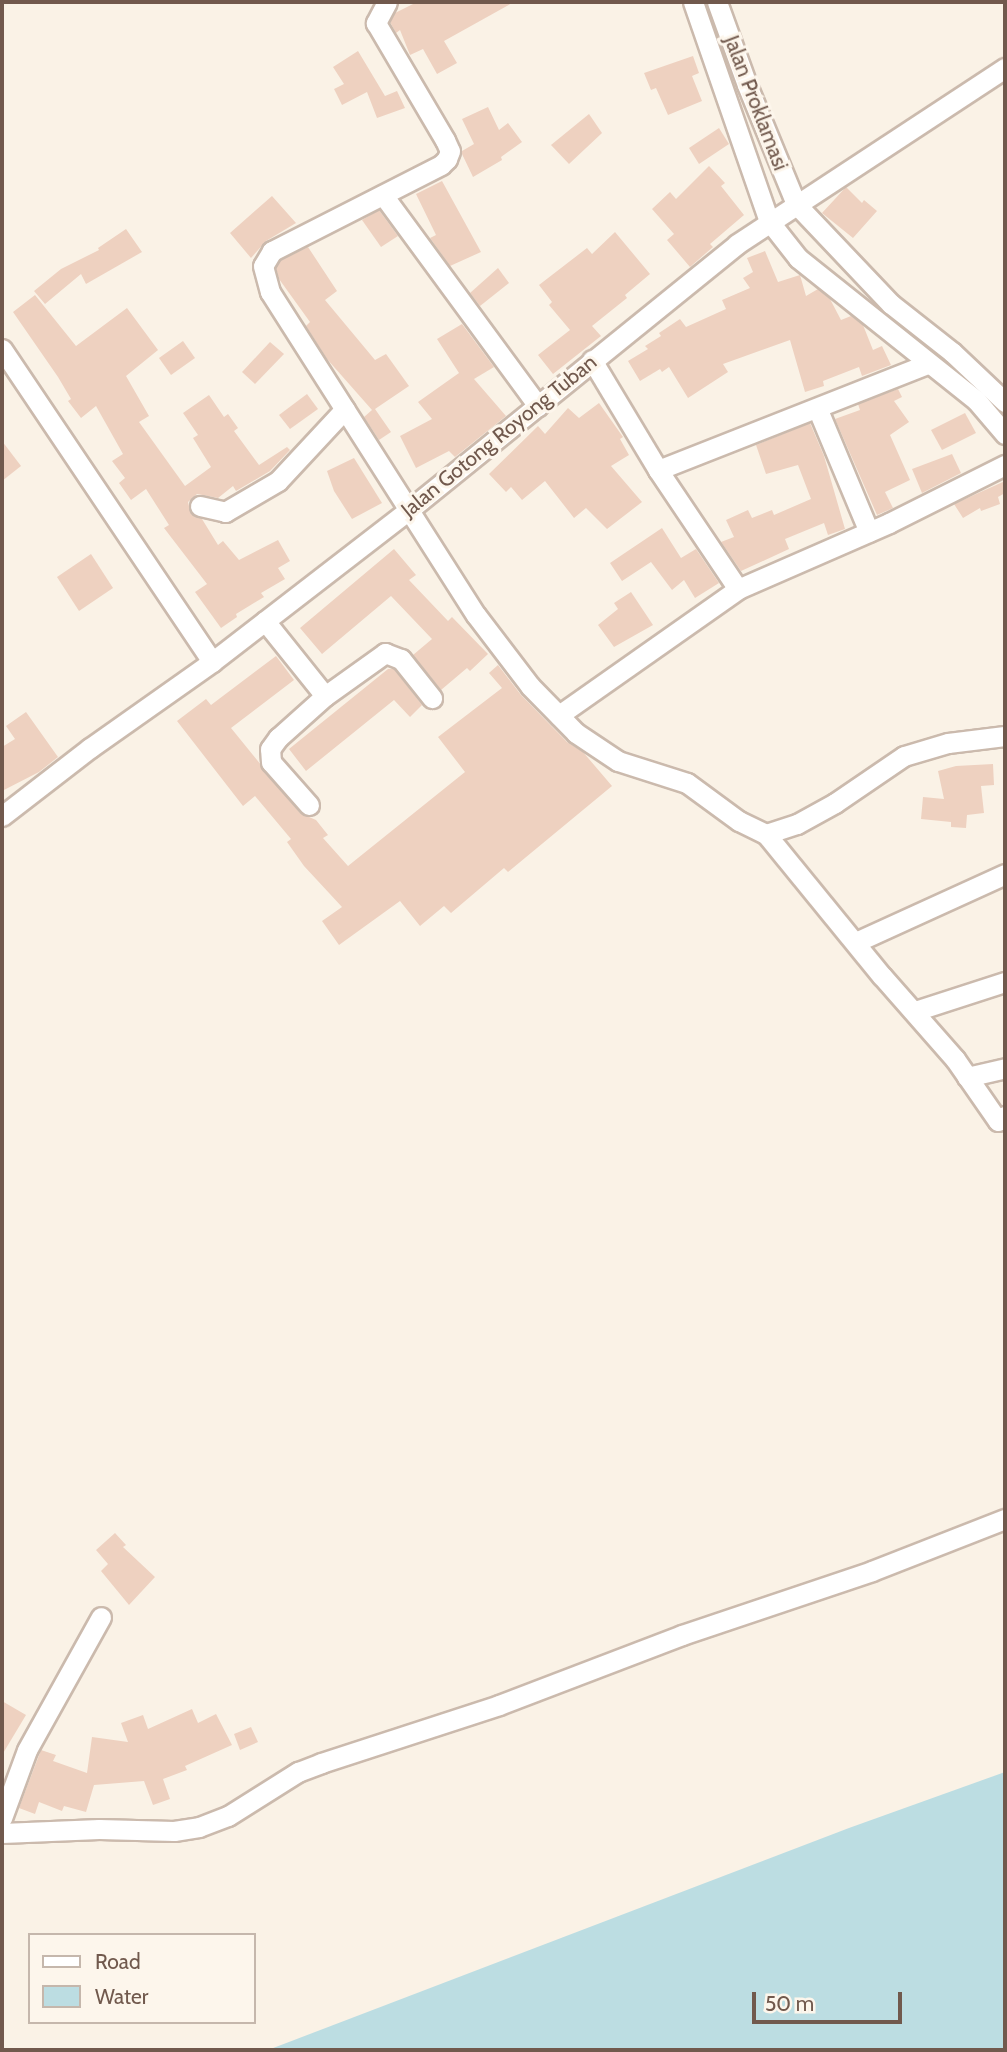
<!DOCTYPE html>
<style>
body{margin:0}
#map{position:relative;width:1007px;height:2052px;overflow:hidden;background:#faf2e6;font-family:Cabin,sans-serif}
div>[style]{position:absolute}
.water>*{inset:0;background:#bcdde2}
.building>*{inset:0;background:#eed1c0}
.roads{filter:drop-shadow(2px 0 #cbbaad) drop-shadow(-2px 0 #cbbaad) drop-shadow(0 2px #cbbaad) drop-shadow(0 -2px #cbbaad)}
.street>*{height:19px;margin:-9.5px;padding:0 9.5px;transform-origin:9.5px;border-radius:9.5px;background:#fff}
span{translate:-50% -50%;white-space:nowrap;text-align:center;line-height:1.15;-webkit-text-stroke:6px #fdf6ec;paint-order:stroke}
.street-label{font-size:21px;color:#71594d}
.frame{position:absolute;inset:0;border:4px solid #71594d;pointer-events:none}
.legend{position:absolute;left:28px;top:1933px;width:228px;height:91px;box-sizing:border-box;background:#fdf6ec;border:2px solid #c5b7ac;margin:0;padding:9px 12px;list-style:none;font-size:21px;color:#71594d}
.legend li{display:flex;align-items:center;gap:14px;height:35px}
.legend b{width:35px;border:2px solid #c5b7ac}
.scale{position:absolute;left:752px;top:1992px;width:150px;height:32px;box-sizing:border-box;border:4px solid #71594d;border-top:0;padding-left:9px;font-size:21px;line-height:24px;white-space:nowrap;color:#71594d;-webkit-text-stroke:5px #fdf6ec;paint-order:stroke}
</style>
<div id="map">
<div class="water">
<i style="clip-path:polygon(1005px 1772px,1005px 2050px,268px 2050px,849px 1828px)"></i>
</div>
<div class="building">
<i style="clip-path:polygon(417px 2px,514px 2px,444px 41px,457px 63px,437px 74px,423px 49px,410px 55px,400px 30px,396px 33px,390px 22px,395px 13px)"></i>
<i style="clip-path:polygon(358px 51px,385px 96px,397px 91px,405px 108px,377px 118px,367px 92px,342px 105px,334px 89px,344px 84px,333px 67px)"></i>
<i style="clip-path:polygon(693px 56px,699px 73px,692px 76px,702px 101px,668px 115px,656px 88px,651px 90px,644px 73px)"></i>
<i style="clip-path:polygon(488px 107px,499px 130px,508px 123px,522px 142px,501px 157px,502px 160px,473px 177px,462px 154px,462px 151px,474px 144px,462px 119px)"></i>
<i style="clip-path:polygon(589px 114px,602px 133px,569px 164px,551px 145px)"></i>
<i style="clip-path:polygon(719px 128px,729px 144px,699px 164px,689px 148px)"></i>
<i style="clip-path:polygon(709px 166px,725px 183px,721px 186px,744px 215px,710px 244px,713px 247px,690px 267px,667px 240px,674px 234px,652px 209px,670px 192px,676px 199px)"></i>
<i style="clip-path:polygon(442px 181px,481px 252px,450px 266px,430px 238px,436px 235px,416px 194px)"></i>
<i style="clip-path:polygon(846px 187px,862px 203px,864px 200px,877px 211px,853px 238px,822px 213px)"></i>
<i style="clip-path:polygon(272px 196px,296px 223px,266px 241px,251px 258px,230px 233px)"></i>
<i style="clip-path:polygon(379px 210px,398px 236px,381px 247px,362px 220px)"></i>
<i style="clip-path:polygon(126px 229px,142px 252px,86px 284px,81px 274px,45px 304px,34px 291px,61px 269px,99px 250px,98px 248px)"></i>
<i style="clip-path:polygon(615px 232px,650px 274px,625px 295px,627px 298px,592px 326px,601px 336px,553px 374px,538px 355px,570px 330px,549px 305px,552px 302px,539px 285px,587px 248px,592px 254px)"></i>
<i style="clip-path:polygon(308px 247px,337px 291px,325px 300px,375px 360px,386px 354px,409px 386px,375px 409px,391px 432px,379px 440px,364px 417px,372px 410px,327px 359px,306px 326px,310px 322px,279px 279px,276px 268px,281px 260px)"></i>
<i style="clip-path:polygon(765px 251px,778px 282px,800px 275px,806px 296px,818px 289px,830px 299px,841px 320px,851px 316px,863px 325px,873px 350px,882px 346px,891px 365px,862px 376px,859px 367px,823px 381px,824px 386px,805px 392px,790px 340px,723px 364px,728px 372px,688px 398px,669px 367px,662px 372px,660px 369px,640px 381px,628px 361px,648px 349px,645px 346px,661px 336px,659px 333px,680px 319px,686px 327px,726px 309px,722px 300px,750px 288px,743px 278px,753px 272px,747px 258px)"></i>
<i style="clip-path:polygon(498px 268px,509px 283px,480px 306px,470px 293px)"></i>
<i style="clip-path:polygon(35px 295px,76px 346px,127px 308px,158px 350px,126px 376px,149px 416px,139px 422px,185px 486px,211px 467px,193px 438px,198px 435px,183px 413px,209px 395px,224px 417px,228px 414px,238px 428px,234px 431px,259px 465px,287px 447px,290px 450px,270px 471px,236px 491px,233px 486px,218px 498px,197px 494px,188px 502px,191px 514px,202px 519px,218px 545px,223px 541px,239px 560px,278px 540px,290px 561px,278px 568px,285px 579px,261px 593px,264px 597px,236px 614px,237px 617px,221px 628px,195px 592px,207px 584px,164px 528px,169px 525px,146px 489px,131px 500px,119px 483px,125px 478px,112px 461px,123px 454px,96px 406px,81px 418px,68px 401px,71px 399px,58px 377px,13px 312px)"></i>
<i style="clip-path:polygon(462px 324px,494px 367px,474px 379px,506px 416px,455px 457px,449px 451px,416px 468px,400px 436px,432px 419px,418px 402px,459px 373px,437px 339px)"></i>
<i style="clip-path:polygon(183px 341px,195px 358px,171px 375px,159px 358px)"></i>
<i style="clip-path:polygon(270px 342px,284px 354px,255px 384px,242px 372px)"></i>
<i style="clip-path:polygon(898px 389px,902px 397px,894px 401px,909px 422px,890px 435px,910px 480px,885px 492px,893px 508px,877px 515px,835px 419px,860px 410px,858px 404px)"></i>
<i style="clip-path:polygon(307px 394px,318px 409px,290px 429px,279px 415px)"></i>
<i style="clip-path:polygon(599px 403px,623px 437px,620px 439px,629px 455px,611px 466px,642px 502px,607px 529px,586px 508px,574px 518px,545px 481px,522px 500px,511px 487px,506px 492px,489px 474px,538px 426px,545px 434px,568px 408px,579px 418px)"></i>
<i style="clip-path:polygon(965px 413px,976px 433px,942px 450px,931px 430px)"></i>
<i style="clip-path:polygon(810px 423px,824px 456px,845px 529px,828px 535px,824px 523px,785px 539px,789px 549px,741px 571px,721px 542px,734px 537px,726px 520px,748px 510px,752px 518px,772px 510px,774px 515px,811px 499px,798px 465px,766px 474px,756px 445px)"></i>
<i style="clip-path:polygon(2px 441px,21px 466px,2px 481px)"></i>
<i style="clip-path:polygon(952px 454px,961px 473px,922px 493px,912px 469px)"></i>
<i style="clip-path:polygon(354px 458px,382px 503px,352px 519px,334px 491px,327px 471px)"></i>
<i style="clip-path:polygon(1005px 481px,1005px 493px,998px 497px,1000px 504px,981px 511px,980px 508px,963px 518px,954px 504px)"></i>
<i style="clip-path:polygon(662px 528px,681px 558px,696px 549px,719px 583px,695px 598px,684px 580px,672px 590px,651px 562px,622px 581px,610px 563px)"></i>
<i style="clip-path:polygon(394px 549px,416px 575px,409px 580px,448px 621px,452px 617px,488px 654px,470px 671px,467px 668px,441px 690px,413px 655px,432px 639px,391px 596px,322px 654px,300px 628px)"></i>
<i style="clip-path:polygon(91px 554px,113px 588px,79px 611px,57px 577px)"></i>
<i style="clip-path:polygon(631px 592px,653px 625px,614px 647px,598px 625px,618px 609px,614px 603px)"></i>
<i style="clip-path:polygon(276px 656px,294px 680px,231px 728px,300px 813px,316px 820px,328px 835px,323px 838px,348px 866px,465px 772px,438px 737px,502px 688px,489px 673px,498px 665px,521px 695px,567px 742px,583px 752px,612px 786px,508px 872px,504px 868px,451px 913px,444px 906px,420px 926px,400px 901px,339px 945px,322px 921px,342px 907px,304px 866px,287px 842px,291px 839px,255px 796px,243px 806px,177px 721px,206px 699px,211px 705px)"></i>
<i style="clip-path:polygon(388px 669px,394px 669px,422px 705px,410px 717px,394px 700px,306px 771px,289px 749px)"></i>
<i style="clip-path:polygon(26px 712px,58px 757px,39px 772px,2px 791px,2px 747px,15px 739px,6px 726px)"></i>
<i style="clip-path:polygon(993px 764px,994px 785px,981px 786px,984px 813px,967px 815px,966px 828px,951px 827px,951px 822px,921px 819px,923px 797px,944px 799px,938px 771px,956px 766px)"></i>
<i style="clip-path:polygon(115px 1533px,126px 1545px,123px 1547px,155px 1577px,129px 1605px,101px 1571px,108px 1564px,96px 1550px)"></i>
<i style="clip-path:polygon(2px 1701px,26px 1715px,2px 1755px)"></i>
<i style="clip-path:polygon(192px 1709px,198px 1723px,216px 1714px,232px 1745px,185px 1766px,187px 1770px,163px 1779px,170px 1799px,153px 1805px,144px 1781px,94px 1785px,86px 1812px,64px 1806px,62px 1811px,39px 1802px,35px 1814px,19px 1808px,41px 1750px,56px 1755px,53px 1761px,87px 1773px,92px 1737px,128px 1742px,121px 1723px,143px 1715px,148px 1729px)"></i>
<i style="clip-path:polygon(251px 1727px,258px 1742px,240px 1750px,234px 1734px)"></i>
</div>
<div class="roads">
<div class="street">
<i style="left:387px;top:2px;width:24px;rotate:118deg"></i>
<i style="left:376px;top:23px;width:136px;rotate:59.5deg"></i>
<i style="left:445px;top:140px;width:12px;rotate:66deg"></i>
<i style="left:450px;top:151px;width:9px;rotate:111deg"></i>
<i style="left:447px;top:159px;width:8px;rotate:135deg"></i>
<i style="left:441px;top:165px;width:190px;rotate:153deg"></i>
<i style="left:272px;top:251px;width:17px;rotate:121deg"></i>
<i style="left:263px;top:266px;width:27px;rotate:75deg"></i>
<i style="left:270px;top:292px;width:383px;rotate:57.5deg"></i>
<i style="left:476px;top:615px;width:89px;rotate:52.7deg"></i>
<i style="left:530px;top:686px;width:66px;rotate:45.6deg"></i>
<i style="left:576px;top:733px;width:50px;rotate:33.7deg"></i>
<i style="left:618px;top:761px;width:72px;rotate:17.7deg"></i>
<i style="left:687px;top:783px;width:64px;rotate:36.2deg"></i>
<i style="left:739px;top:821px;width:30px;rotate:26deg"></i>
<i style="left:766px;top:834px;width:33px;rotate:-18deg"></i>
<i style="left:797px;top:824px;width:43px;rotate:-28.9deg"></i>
<i style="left:835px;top:803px;width:83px;rotate:-34.3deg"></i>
<i style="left:904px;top:756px;width:46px;rotate:-16.5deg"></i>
<i style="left:948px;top:743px;width:57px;rotate:-7deg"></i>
<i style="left:693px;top:2px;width:232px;rotate:70.9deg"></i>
<i style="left:769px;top:221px;width:47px;rotate:51.9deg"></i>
<i style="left:798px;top:258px;width:228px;rotate:38.6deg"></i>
<i style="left:976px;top:400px;width:45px;rotate:49.5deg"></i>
<i style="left:717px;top:2px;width:88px;rotate:70.1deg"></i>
<i style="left:747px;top:85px;width:129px;rotate:67.6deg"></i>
<i style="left:796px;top:204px;width:138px;rotate:46.5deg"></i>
<i style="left:891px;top:304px;width:78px;rotate:38.2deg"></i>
<i style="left:952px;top:352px;width:73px;rotate:43.3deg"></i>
<i style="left:383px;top:195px;width:262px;rotate:53.7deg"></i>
<i style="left:2px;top:349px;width:377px;rotate:56.1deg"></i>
<i style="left:592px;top:360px;width:128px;rotate:59deg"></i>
<i style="left:658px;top:470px;width:143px;rotate:56.1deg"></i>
<i style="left:738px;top:589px;width:165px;rotate:-23.6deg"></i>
<i style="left:889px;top:523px;width:130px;rotate:-26.6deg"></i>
<i style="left:818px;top:410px;width:132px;rotate:67.3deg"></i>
<i style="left:658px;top:470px;width:291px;rotate:-21.5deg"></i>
<i style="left:200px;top:506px;width:26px;rotate:13deg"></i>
<i style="left:225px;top:512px;width:61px;rotate:-30.3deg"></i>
<i style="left:278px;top:481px;width:98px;rotate:-47.1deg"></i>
<i style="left:265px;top:621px;width:96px;rotate:51.3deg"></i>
<i style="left:559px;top:715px;width:219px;rotate:-35.1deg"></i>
<i style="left:309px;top:805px;width:57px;rotate:-131.5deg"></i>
<i style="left:271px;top:762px;width:13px;rotate:-94deg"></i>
<i style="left:270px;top:749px;width:14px;rotate:-54deg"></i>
<i style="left:278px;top:738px;width:63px;rotate:-41.8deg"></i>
<i style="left:325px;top:696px;width:74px;rotate:-35.6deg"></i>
<i style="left:385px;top:653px;width:17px;rotate:21deg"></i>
<i style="left:401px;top:659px;width:50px;rotate:51.5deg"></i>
<i style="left:2px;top:816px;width:111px;rotate:-37.7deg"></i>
<i style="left:90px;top:748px;width:149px;rotate:-35.2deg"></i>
<i style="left:212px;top:662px;width:249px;rotate:-37.7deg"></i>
<i style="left:409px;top:510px;width:422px;rotate:-39deg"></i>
<i style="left:737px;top:244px;width:321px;rotate:-33.3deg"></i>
<i style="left:766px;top:834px;width:183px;rotate:50.8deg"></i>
<i style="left:882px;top:976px;width:111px;rotate:48.7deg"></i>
<i style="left:955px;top:1059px;width:75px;rotate:55.3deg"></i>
<i style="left:998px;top:1121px;width:9px;rotate:-36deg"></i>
<i style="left:856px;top:942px;width:164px;rotate:-24.5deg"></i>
<i style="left:915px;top:1011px;width:95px;rotate:-17.9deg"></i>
<i style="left:967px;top:1077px;width:39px;rotate:-13deg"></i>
<i style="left:2px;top:1818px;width:72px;rotate:-69.8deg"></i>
<i style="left:27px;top:1750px;width:152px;rotate:-60.9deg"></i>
<i style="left:2px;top:1833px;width:97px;rotate:-2.4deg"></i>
<i style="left:99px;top:1829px;width:75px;rotate:1.5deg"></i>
<i style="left:174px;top:1831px;width:25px;rotate:-9deg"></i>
<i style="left:199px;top:1827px;width:31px;rotate:-21deg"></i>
<i style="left:228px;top:1816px;width:83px;rotate:-32.2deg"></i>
<i style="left:298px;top:1772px;width:25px;rotate:-21deg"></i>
<i style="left:321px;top:1763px;width:187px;rotate:-18deg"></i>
<i style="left:499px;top:1705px;width:196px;rotate:-20.9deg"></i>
<i style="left:682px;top:1635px;width:200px;rotate:-18.6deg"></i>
<i style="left:872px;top:1571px;width:143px;rotate:-21.4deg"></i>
</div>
</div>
<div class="street-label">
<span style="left:756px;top:103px;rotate:69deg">Jalan Proklamasi</span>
<span style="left:499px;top:436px;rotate:-39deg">Jalan Gotong Royong Tuban</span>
</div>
<div class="frame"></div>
<ul class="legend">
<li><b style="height:9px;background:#fff"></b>Road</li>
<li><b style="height:19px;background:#bcdde2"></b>Water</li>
</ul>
<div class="scale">50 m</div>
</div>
